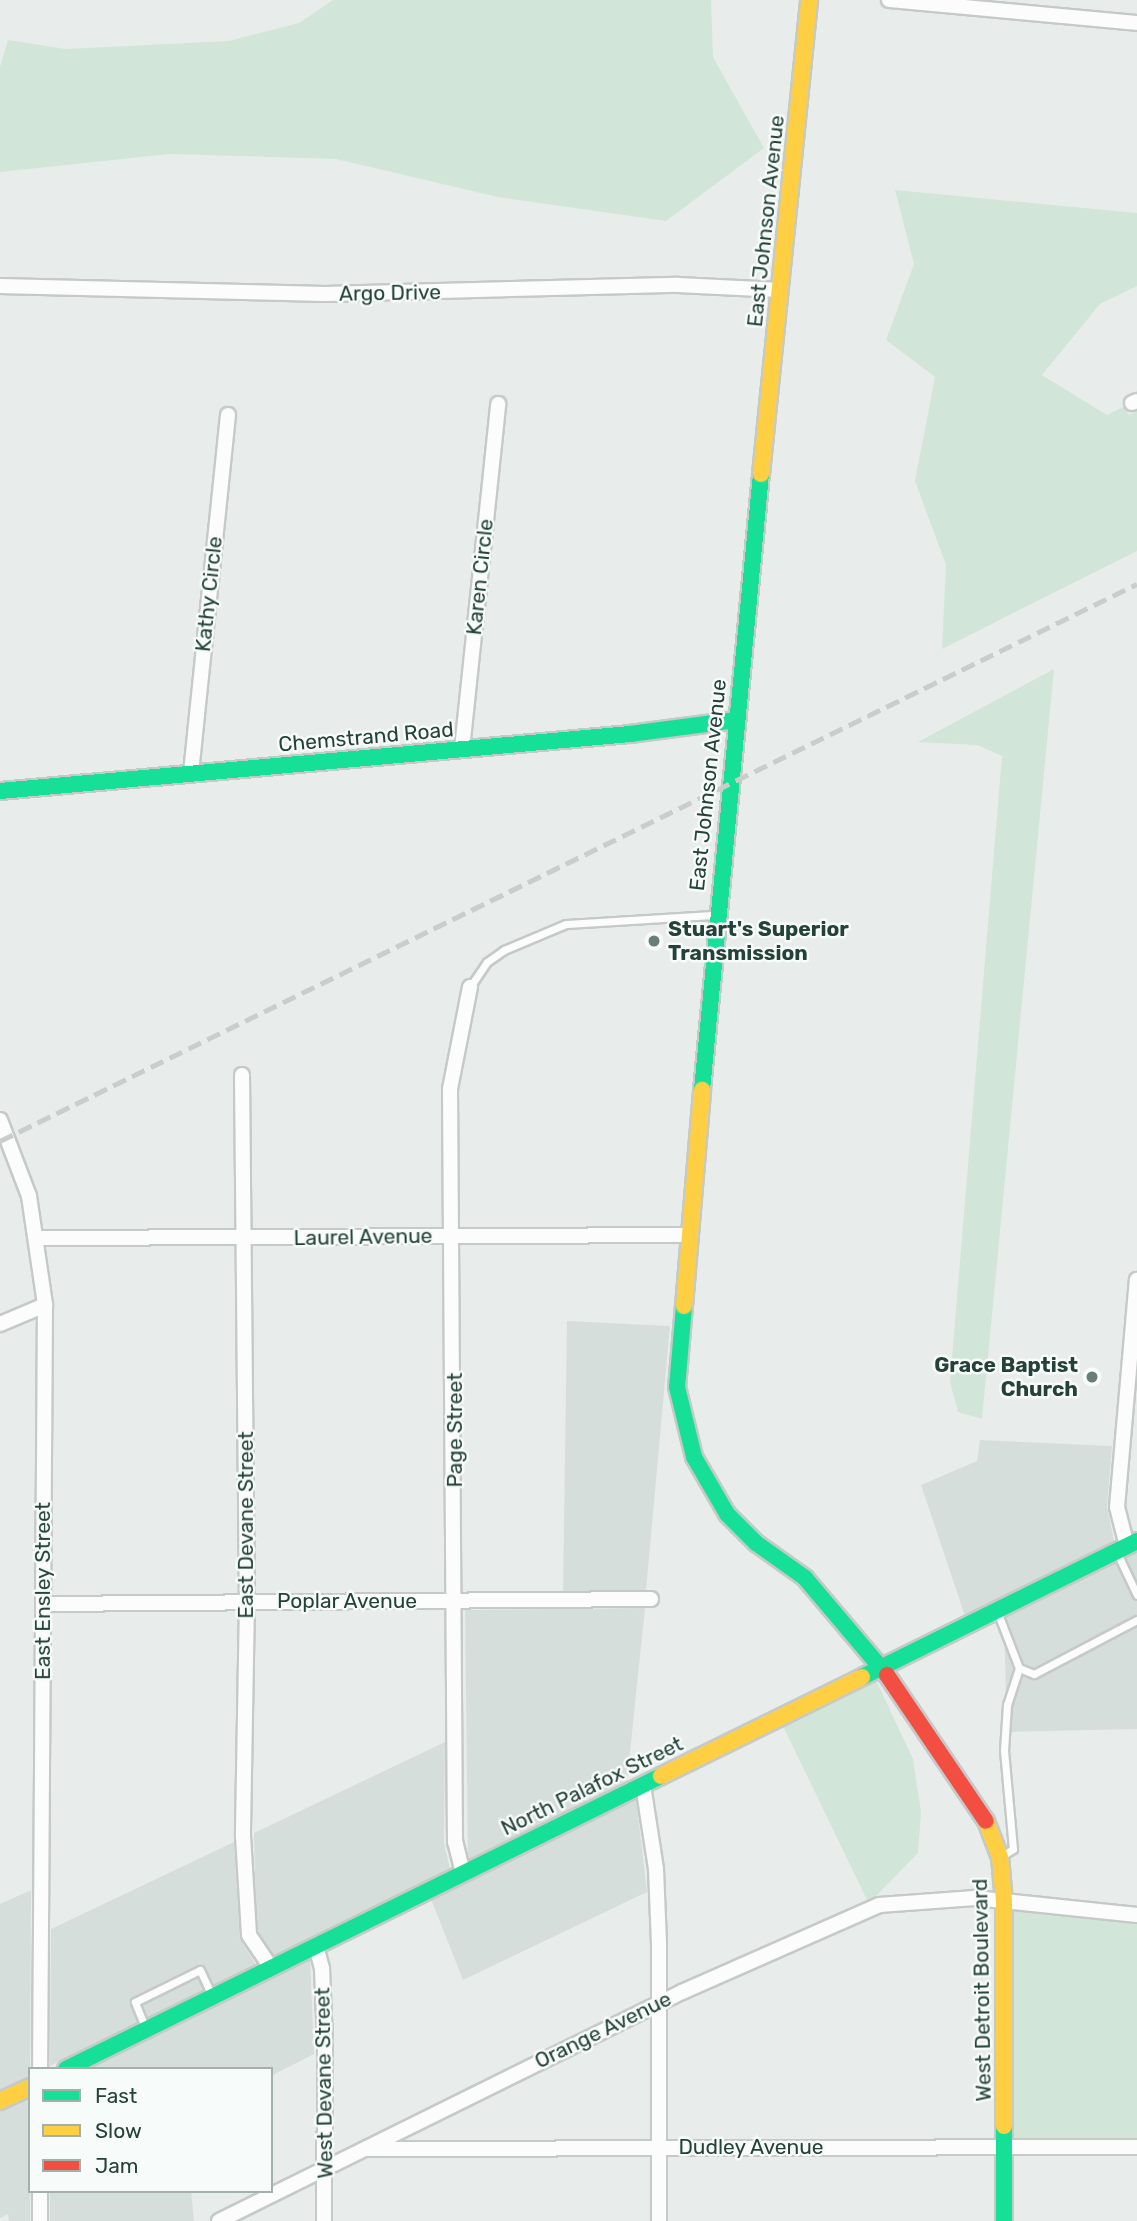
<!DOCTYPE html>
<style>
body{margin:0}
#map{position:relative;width:1137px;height:2221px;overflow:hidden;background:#e8edeb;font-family:Rubik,sans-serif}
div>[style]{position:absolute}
.built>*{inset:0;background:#d6dedb}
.green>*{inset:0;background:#d1e6d8}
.roads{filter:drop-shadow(2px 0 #c5cac8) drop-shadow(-2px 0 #c5cac8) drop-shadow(0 2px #c5cac8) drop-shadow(0 -2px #c5cac8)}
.lane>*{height:7px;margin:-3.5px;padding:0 3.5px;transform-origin:3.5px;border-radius:3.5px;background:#fcfcfc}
.street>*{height:14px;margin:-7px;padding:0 7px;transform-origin:7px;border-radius:7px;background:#fcfcfc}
.fast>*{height:16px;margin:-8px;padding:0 8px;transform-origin:8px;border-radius:8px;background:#16e098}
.slow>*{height:16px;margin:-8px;padding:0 8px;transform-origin:8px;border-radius:8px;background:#ffcf43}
.jam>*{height:16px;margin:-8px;padding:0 8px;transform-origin:8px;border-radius:8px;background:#f24e42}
.rail>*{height:5px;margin-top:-2.5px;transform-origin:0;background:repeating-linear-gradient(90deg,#c9cdcc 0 14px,transparent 0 21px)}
.dots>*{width:19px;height:19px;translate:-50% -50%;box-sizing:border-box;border:4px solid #f7fbf9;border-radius:50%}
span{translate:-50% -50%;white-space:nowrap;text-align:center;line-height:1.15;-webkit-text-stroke:5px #f7fbf9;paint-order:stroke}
.street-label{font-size:21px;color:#24423a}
.poi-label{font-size:21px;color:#24423a;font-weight:700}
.left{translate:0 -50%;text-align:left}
.right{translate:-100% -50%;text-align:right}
.legend{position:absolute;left:28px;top:2067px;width:245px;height:126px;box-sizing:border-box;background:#f7fbf9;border:2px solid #a3b1ad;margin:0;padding:9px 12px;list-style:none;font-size:21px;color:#24423a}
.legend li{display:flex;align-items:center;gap:14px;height:35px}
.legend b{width:35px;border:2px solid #a3b1ad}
</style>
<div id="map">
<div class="built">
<i style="clip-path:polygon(567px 1321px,670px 1326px,646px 1591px,563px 1592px)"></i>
<i style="clip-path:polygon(980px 1440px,1112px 1446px,1107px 1506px,1114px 1541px,965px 1616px,921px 1485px,977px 1461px)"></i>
<i style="clip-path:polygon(1137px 1553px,1137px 1729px,1007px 1732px,1004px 1617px)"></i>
<i style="clip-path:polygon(645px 1608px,627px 1781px,468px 1861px,465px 1610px)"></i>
<i style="clip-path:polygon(445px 1742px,444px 1843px,450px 1869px,273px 1956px,259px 1933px,256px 1919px,254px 1833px)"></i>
<i style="clip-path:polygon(636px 1798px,647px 1892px,463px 1980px,431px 1899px)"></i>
<i style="clip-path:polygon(234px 1842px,240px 1939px,256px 1965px,50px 2066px,51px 1929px)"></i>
<i style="clip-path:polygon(31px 1890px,30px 2076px,0 2091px,0 1904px)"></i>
<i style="clip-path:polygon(310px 1958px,314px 2054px,271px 2076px,271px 2069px,86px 2069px)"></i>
<i style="clip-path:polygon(30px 2097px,30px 2221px,9px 2221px,8px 2214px,0 2218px,0 2111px)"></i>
<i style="clip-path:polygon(50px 2191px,191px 2191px,194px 2221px,50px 2221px)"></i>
</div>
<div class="green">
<i style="clip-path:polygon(333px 0,711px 0,713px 57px,764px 148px,666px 221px,498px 197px,336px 159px,169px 154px,0 172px,0 67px,8px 40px,66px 49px,229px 41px,299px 23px)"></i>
<i style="clip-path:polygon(895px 190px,1137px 213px,1137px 286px,1100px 304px,1042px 375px,1107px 415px,1123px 407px,1129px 415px,1137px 411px,1137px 551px,942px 649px,946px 565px,915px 481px,935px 377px,886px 340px,914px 264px)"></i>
<i style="clip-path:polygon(1054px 669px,982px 1419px,958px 1412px,950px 1382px,1002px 756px,977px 745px,918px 742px)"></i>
<i style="clip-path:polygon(876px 1680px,913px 1759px,921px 1812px,918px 1853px,876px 1896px,867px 1900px,783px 1726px)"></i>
<i style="clip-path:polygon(1004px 1902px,1137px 1915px,1137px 2147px,1004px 2147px)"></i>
</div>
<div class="roads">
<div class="lane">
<i style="left:470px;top:987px;width:30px;rotate:-56deg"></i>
<i style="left:487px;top:962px;width:21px;rotate:-35deg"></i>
<i style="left:504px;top:950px;width:67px;rotate:-22.8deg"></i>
<i style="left:566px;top:924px;width:147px;rotate:-3.5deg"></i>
<i style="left:1118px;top:1555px;width:44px;rotate:64.6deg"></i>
<i style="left:997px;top:1611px;width:61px;rotate:68.9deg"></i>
<i style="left:1019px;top:1668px;width:39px;rotate:108deg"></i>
<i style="left:1007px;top:1705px;width:45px;rotate:93.8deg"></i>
<i style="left:1004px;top:1750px;width:99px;rotate:84.8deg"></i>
<i style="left:1013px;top:1849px;width:13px;rotate:148deg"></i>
<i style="left:1019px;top:1668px;width:16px;rotate:22deg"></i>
<i style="left:1034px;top:1674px;width:116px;rotate:-27.7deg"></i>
<i style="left:145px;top:2027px;width:27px;rotate:-112deg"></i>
<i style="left:135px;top:2002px;width:72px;rotate:-26.2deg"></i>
<i style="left:200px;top:1970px;width:29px;rotate:65deg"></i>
</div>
<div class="street">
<i style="left:889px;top:0;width:249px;rotate:5.3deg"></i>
<i style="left:0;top:286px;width:325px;rotate:1.4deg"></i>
<i style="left:325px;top:294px;width:353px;rotate:-1.5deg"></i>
<i style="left:678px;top:285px;width:102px;rotate:2.8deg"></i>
<i style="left:1132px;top:403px;width:5px;rotate:-22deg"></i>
<i style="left:462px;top:749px;width:347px;rotate:-84deg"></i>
<i style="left:191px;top:773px;width:360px;rotate:-84.1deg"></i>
<i style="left:242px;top:1075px;width:526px;rotate:89.46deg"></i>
<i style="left:247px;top:1601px;width:235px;rotate:91deg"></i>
<i style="left:243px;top:1836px;width:99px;rotate:86.5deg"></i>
<i style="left:249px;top:1935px;width:40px;rotate:56deg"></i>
<i style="left:0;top:1120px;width:81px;rotate:69.1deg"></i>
<i style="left:29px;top:1196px;width:110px;rotate:81.6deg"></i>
<i style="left:45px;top:1305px;width:764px;rotate:90.37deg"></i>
<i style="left:39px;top:1238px;width:649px;rotate:-0.26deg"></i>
<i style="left:0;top:1324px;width:49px;rotate:-22.9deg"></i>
<i style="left:1127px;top:1546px;width:40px;rotate:-104.4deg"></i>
<i style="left:1117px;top:1507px;width:228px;rotate:-85deg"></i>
<i style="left:43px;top:1604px;width:608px;rotate:-0.47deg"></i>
<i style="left:643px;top:1785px;width:85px;rotate:81.2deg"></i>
<i style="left:656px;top:1869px;width:74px;rotate:87.7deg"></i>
<i style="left:659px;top:1943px;width:278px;rotate:90deg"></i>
<i style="left:463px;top:1873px;width:32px;rotate:-104deg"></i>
<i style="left:455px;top:1842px;width:753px;rotate:-90.38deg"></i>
<i style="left:450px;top:1089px;width:104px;rotate:-78.9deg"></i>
<i style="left:316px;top:1946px;width:24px;rotate:75deg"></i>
<i style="left:322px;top:1969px;width:71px;rotate:87.6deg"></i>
<i style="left:325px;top:2040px;width:181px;rotate:90.3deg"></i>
<i style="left:367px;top:2149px;width:770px;rotate:-0.15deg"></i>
<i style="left:40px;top:2221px;width:30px;rotate:-90deg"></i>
<i style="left:219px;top:2221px;width:517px;rotate:-26.32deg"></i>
<i style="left:682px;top:1992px;width:215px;rotate:-23.8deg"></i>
<i style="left:879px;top:1905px;width:96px;rotate:-4.2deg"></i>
<i style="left:975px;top:1898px;width:163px;rotate:6deg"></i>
</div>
<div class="fast">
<i style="left:0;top:791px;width:633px;rotate:-5.17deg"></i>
<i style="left:630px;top:734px;width:107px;rotate:-7.5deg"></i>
<i style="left:702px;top:1090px;width:619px;rotate:-84.53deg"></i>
<i style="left:684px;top:1306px;width:81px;rotate:94.9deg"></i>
<i style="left:677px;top:1387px;width:72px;rotate:76.3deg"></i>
<i style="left:694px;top:1457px;width:66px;rotate:59.9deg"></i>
<i style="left:727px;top:1514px;width:41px;rotate:45deg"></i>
<i style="left:756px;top:1543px;width:60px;rotate:35.5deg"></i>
<i style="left:805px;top:1578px;width:127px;rotate:49.8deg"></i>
<i style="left:862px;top:1677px;width:307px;rotate:-26.3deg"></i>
<i style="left:66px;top:2069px;width:663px;rotate:-26.22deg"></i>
<i style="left:1004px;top:2126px;width:95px;rotate:90deg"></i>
</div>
<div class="slow">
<i style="left:761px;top:474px;width:476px;rotate:-84.2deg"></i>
<i style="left:684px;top:1306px;width:217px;rotate:-85.2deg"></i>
<i style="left:661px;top:1776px;width:224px;rotate:-26.2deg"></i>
<i style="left:986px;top:1821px;width:39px;rotate:69deg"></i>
<i style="left:1000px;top:1857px;width:45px;rotate:84.9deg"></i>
<i style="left:1004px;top:1902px;width:224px;rotate:90deg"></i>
<i style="left:0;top:2101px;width:33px;rotate:-25deg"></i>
</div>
<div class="jam">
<i style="left:887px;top:1675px;width:176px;rotate:55.9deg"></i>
</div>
</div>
<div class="rail">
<i style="left:0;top:1141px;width:1266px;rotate:-26.1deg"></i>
</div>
<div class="dots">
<i style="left:654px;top:941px;background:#697e78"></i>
<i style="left:1092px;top:1377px;background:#697e78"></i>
</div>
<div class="street-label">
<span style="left:766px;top:221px;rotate:-84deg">East Johnson Avenue</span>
<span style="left:390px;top:293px;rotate:-1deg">Argo Drive</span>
<span style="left:480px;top:577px;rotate:-84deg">Karen Circle</span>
<span style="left:209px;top:594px;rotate:-84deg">Kathy Circle</span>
<span style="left:366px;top:737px;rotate:-5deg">Chemstrand Road</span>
<span style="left:708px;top:785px;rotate:-84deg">East Johnson Avenue</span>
<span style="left:363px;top:1237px;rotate:-1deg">Laurel Avenue</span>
<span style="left:455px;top:1430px;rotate:-90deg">Page Street</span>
<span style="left:246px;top:1525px;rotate:-90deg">East Devane Street</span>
<span style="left:43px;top:1591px;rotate:-90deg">East Ensley Street</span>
<span style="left:347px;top:1601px">Poplar Avenue</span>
<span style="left:592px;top:1786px;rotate:-26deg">North Palafox Street</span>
<span style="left:982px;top:1990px;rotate:-91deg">West Detroit Boulevard</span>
<span style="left:603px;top:2030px;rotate:-26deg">Orange Avenue</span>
<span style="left:324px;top:2083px;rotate:-91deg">West Devane Street</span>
<span style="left:751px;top:2147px">Dudley Avenue</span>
</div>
<div class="poi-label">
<span class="left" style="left:668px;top:941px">Stuart's Superior<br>Transmission</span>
<span class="right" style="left:1078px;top:1377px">Grace Baptist<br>Church</span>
</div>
<ul class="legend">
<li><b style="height:9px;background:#16e098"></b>Fast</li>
<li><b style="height:9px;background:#ffcf43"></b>Slow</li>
<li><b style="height:9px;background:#f24e42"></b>Jam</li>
</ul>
</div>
